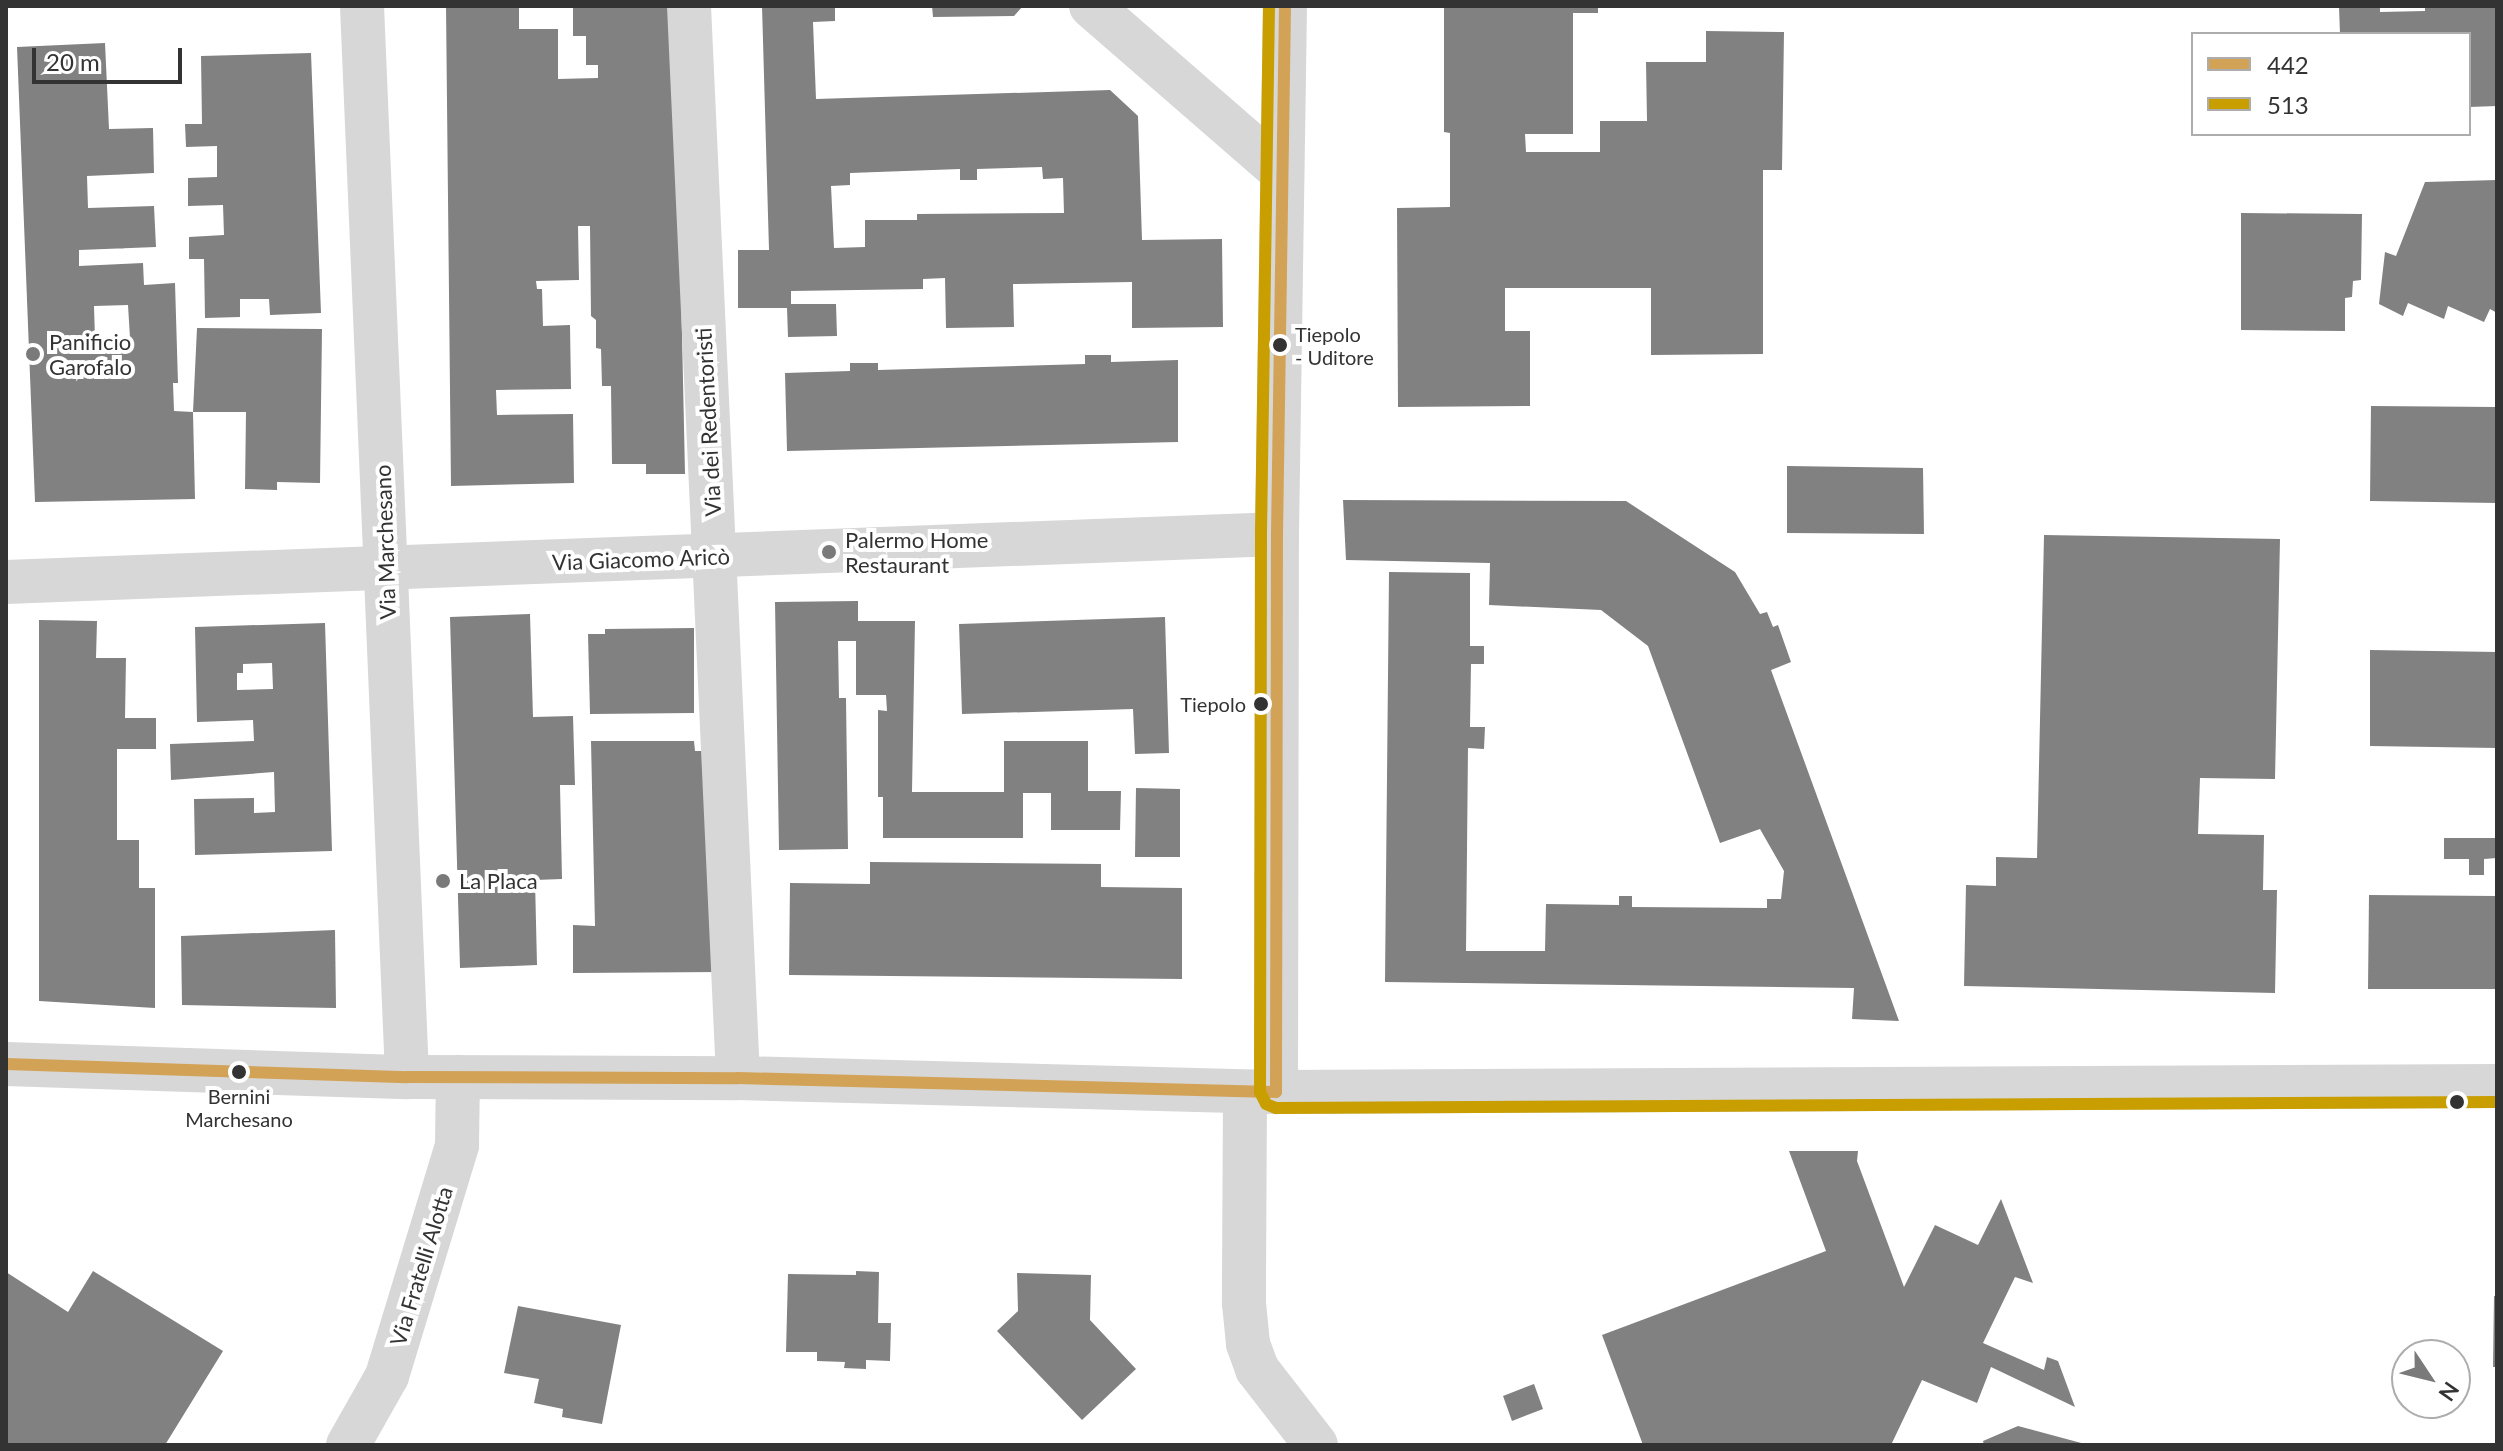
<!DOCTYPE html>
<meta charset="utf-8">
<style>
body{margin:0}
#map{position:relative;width:2503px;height:1451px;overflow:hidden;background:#fff;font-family:Lato,sans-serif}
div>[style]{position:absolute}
.building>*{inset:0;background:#818181}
.minor>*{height:44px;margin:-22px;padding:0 22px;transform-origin:22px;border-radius:22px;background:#d7d7d7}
.bus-1>*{height:12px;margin:-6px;padding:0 6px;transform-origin:6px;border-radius:6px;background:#d2a256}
.bus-2>*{height:12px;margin:-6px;padding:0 6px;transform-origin:6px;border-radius:6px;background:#c89e00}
.dots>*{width:22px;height:22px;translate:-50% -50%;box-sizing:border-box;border:4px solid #fff;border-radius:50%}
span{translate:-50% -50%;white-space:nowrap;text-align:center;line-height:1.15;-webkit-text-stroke:8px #fff;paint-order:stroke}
.bus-label{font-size:20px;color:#333}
.left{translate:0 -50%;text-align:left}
.right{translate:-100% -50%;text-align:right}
.poi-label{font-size:22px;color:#333}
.street-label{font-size:22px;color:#333}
.frame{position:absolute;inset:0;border:8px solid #333;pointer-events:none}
.legend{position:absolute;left:2191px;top:32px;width:280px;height:104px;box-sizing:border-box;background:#fff;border:2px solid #adadad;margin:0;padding:10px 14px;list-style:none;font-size:24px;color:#333}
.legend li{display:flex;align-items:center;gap:16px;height:40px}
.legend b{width:40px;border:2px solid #adadad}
.north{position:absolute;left:2391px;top:1339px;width:80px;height:80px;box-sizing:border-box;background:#fff;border:2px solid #adadad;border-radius:50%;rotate:125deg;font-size:22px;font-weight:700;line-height:32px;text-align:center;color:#333}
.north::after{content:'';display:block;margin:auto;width:28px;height:36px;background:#7a7a7a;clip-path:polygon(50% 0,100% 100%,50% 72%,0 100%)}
.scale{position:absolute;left:32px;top:48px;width:150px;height:36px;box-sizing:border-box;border:4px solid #333;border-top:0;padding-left:10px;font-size:24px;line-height:28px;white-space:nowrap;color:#333;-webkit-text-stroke:6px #fff;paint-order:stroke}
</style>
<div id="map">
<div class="building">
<i style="clip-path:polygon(446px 6px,519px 6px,519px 29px,558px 29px,558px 79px,598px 78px,598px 65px,586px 65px,586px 36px,573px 36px,573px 6px,675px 6px,685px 474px,646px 474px,646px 464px,612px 464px,611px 386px,602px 386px,601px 349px,596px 348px,596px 320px,591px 316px,590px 226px,578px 226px,579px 280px,536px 281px,537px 289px,542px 289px,543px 326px,570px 325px,571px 389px,496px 390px,497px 415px,573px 414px,574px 483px,451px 486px)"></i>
<i style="clip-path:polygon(evenodd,762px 6px,835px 6px,835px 21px,813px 22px,816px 99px,1110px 90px,1138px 116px,1142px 240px,1222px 239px,1223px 327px,1132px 328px,1132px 282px,1013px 284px,1014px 327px,946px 328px,945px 278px,923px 279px,923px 289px,791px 291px,791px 304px,836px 304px,837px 336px,788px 337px,787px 308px,738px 308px,738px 250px,769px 250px,762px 6px,1042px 167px,1043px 179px,1063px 178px,1064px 213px,917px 214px,917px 220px,865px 220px,865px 247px,834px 248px,831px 186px,850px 185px,850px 173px,960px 169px,960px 180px,977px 180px,977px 169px,1042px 167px)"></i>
<i style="clip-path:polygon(932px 6px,1023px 6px,1014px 16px,933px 17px)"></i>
<i style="clip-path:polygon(1444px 6px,1598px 6px,1598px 13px,1573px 13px,1573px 134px,1525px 134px,1526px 152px,1600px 152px,1600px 121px,1647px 121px,1646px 62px,1706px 62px,1706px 31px,1784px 32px,1782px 170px,1763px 170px,1763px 354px,1651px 355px,1651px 288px,1505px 288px,1505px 331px,1530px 331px,1530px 406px,1398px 407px,1397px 208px,1450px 207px,1450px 133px,1444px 132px)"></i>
<i style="clip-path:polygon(2380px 6px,2380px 12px,2425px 11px,2425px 6px,2497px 6px,2497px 106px,2469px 107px,2469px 34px,2340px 34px,2339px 7px)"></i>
<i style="clip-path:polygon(evenodd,105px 43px,109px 129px,153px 128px,154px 173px,87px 176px,88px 208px,154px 206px,156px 247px,79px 250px,79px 266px,143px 263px,144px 285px,175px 283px,178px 383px,173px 383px,174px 411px,193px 412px,195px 499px,35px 502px,17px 47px,105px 43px,128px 305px,130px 338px,95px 339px,94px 306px,128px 305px)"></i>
<i style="clip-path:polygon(311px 53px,321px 313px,270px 315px,269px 299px,240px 299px,240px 317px,205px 318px,204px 259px,189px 259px,189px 237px,224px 235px,223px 205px,188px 206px,188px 178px,217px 177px,217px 146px,186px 147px,185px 124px,202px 124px,201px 56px)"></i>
<i style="clip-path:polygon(2497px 180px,2497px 313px,2490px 309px,2484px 322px,2448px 306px,2444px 319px,2408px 303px,2403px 316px,2379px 304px,2385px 252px,2396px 256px,2425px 182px)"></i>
<i style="clip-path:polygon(2241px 213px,2362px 214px,2361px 280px,2353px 281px,2352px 297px,2345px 298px,2345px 331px,2241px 330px)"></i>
<i style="clip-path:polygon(197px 328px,322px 329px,320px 483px,277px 482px,277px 490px,245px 489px,246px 412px,193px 412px)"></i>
<i style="clip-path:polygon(1085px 355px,1111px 355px,1111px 362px,1178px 360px,1178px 442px,787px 451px,785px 373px,850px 371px,850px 363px,878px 363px,878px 370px,1085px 364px)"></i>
<i style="clip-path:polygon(2371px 406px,2497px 407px,2497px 503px,2370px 501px)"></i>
<i style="clip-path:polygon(1787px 466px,1923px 468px,1924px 534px,1787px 533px)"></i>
<i style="clip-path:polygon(1343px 500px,1626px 501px,1735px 572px,1760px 614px,1767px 612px,1773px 627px,1778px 625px,1791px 662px,1771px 670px,1899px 1021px,1852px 1019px,1854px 988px,1385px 982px,1389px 572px,1470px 573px,1470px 646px,1484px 646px,1484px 664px,1471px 664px,1470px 727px,1485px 727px,1484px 749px,1468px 748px,1466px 951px,1545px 951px,1546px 904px,1619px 905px,1619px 896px,1632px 896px,1632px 907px,1767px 908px,1767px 899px,1781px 899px,1784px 871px,1760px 829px,1720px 843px,1648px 646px,1601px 610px,1489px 605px,1490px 563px,1346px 560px)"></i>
<i style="clip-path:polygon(2044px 535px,2280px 539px,2275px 779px,2200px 778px,2198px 834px,2264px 835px,2263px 890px,2277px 890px,2275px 993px,1964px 986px,1966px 885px,1996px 886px,1996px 857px,2037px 858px)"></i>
<i style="clip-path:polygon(858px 601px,858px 621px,915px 621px,912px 792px,1004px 792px,1004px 741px,1088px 741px,1088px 791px,1121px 791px,1120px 830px,1051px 830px,1051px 793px,1023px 793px,1023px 838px,883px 838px,883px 797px,878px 797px,878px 710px,887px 711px,886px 695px,856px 695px,856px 641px,838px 641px,839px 698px,846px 698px,848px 849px,779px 850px,775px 602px)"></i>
<i style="clip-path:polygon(530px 614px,533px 717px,573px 716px,575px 785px,560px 785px,562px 879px,535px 880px,537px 965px,460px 968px,450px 617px)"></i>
<i style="clip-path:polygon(1165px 617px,1169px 753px,1135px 754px,1133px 709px,962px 714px,959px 624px)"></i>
<i style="clip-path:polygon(39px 620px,97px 621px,96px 658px,126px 658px,125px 718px,156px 718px,156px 749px,117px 749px,117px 840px,139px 840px,139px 888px,155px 888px,155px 1008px,39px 1001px)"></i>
<i style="clip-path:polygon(evenodd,325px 623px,332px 851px,195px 855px,194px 799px,254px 798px,254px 813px,275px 812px,274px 772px,171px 780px,170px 744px,254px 741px,253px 720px,197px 722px,195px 627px,325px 623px,272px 663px,273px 689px,237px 690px,237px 673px,243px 673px,243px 664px,272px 663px)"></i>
<i style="clip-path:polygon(694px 628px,694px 713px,590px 714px,588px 634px,605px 634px,605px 629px)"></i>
<i style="clip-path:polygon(2370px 650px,2497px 652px,2497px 748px,2370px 746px)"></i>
<i style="clip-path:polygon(591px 741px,694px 741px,695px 751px,713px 751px,720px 972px,573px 973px,573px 925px,595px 926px)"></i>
<i style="clip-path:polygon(1136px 788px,1180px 789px,1180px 857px,1135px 857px)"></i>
<i style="clip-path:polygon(2444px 838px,2497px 838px,2497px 858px,2484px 859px,2484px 875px,2469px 875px,2469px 859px,2444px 859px)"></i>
<i style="clip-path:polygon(870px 862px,1101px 864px,1101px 887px,1182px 888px,1182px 979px,789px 975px,790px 883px,870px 884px)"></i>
<i style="clip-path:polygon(2369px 895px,2497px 896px,2497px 989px,2368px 989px)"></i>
<i style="clip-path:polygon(335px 930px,336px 1008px,182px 1005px,181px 936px)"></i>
<i style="clip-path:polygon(1789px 1151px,1858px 1151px,1857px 1161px,1904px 1287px,1935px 1225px,1978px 1245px,2001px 1199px,2033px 1283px,2015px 1277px,1983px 1343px,2044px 1370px,2047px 1357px,2058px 1361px,2075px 1407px,1991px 1367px,1977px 1403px,1922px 1380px,1891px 1445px,1643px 1445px,1602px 1335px,1826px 1251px)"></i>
<i style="clip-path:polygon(93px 1271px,223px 1351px,165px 1445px,6px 1445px,6px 1272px,68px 1312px)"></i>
<i style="clip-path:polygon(856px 1271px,879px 1272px,878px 1323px,891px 1323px,890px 1361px,866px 1360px,866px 1369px,844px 1368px,845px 1362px,817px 1361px,817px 1352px,786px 1352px,788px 1274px,856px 1275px)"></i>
<i style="clip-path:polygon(1017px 1273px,1091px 1275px,1090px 1320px,1136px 1369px,1082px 1420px,997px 1331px,1018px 1311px)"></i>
<i style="clip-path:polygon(2494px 1296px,2497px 1296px,2497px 1367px,2493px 1367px)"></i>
<i style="clip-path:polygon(518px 1306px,621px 1325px,602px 1424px,562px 1417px,563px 1409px,534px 1403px,539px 1379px,504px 1373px)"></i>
<i style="clip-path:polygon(1534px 1384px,1543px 1409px,1512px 1421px,1503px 1396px)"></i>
<i style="clip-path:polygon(2018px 1426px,2085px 1444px,2085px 1445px,1984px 1445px,1983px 1441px)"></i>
</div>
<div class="minor">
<i style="left:362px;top:6px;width:1072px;rotate:87.59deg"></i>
<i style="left:689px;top:6px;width:1073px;rotate:87.38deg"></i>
<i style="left:1091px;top:6px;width:253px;rotate:41deg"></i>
<i style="left:6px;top:582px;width:1272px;rotate:-2.16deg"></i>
<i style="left:6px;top:1064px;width:401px;rotate:1.9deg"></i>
<i style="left:407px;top:1077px;width:331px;rotate:0.2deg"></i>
<i style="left:738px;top:1078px;width:538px;rotate:1.49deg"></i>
<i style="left:1276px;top:1092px;width:1221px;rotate:-0.28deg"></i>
<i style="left:1245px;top:1092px;width:211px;rotate:90.3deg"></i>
<i style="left:1244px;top:1303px;width:41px;rotate:84.4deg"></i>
<i style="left:1248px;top:1344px;width:27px;rotate:70deg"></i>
<i style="left:1257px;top:1369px;width:96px;rotate:52.2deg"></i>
<i style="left:1276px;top:1092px;width:558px;rotate:-89.9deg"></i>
<i style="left:1277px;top:534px;width:528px;rotate:-89.13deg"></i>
<i style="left:348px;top:1445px;width:79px;rotate:-60.5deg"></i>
<i style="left:387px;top:1376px;width:241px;rotate:-73.1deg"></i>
<i style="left:457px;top:1145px;width:68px;rotate:-89.2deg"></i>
</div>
<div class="bus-1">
<i style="left:6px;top:1064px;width:401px;rotate:1.9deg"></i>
<i style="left:407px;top:1077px;width:331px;rotate:0.2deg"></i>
<i style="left:738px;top:1078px;width:538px;rotate:1.49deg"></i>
<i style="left:1276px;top:1092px;width:558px;rotate:-89.9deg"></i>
<i style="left:1277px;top:534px;width:528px;rotate:-89.13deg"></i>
</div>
<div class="bus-2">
<i style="left:1269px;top:6px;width:528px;rotate:90.87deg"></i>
<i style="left:1261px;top:534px;width:558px;rotate:90.1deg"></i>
<i style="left:1260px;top:1092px;width:13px;rotate:63deg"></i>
<i style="left:1266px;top:1104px;width:11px;rotate:22deg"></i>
<i style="left:1276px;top:1108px;width:1221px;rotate:-0.28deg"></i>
</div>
<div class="dots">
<i style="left:1280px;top:345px;background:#333"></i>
<i style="left:33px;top:354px;background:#7a7a7a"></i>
<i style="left:829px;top:552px;background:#7a7a7a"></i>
<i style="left:1261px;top:704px;background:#333"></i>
<i style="left:443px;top:881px;background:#7a7a7a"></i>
<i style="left:239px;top:1072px;background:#333"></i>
<i style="left:2457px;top:1102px;background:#333"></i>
</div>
<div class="bus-label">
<span class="left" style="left:1295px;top:346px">Tiepolo<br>- Uditore</span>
<span class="right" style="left:1246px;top:704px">Tiepolo</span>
<span style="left:239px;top:1108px">Bernini<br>Marchesano</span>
</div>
<div class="poi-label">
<span class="left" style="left:49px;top:354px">Panificio<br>Garofalo</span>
<span class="left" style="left:845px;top:552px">Palermo Home<br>Restaurant</span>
<span class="left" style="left:459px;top:881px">La Placa</span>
</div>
<div class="street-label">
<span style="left:708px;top:422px;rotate:-93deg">Via dei Redentoristi</span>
<span style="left:385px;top:542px;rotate:-92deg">Via Marchesano</span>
<span style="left:641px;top:559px;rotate:-2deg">Via Giacomo Aricò</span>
<span style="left:421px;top:1266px;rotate:-73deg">Via Fratelli Alotta</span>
</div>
<div class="frame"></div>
<ul class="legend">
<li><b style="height:10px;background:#d2a256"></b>442</li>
<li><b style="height:10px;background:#c89e00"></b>513</li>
</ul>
<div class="north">N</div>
<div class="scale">20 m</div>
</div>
